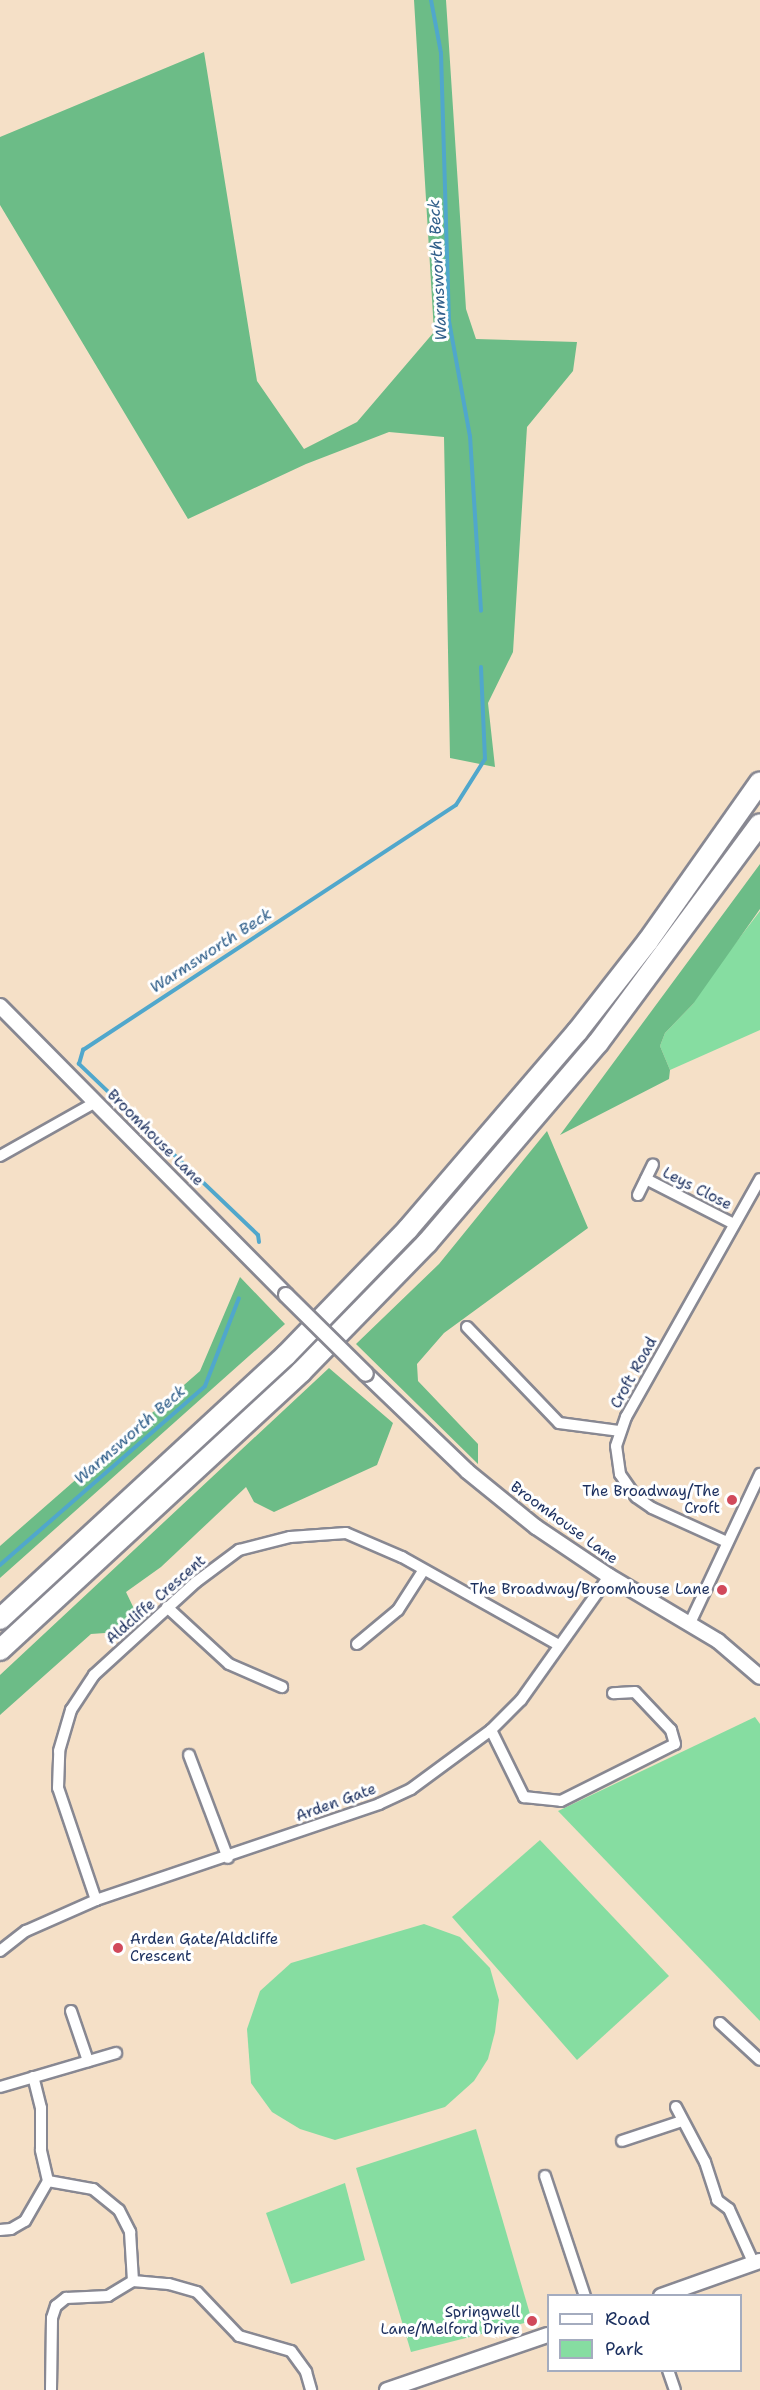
<!DOCTYPE html>
<style>
body{margin:0}
#map{position:relative;width:760px;height:2390px;overflow:hidden;background:#f5e0c7;font-family:"Shantell Sans",sans-serif}
div>[style]{position:absolute}
.green>*{inset:0;background:#86dda1}
.forest>*{inset:0;background:#6cbc87}
.stream>*{height:4px;margin:-2px;padding:0 2px;transform-origin:2px;border-radius:2px;background:#50a7cc}
.roads{filter:drop-shadow(2px 0 #888892) drop-shadow(-2px 0 #888892) drop-shadow(0 2px #888892) drop-shadow(0 -2px #888892)}
.minor>*{height:10px;margin:-5px;padding:0 5px;transform-origin:5px;border-radius:5px;background:#fff}
.tertiary>*{height:14px;margin:-7px;padding:0 7px;transform-origin:7px;border-radius:7px;background:#fff}
.motorway>*{height:20px;margin:-10px;padding:0 10px;transform-origin:10px;border-radius:10px;background:#fff}
.bridges{filter:drop-shadow(2px 0 #888892) drop-shadow(-2px 0 #888892) drop-shadow(0 2px #888892) drop-shadow(0 -2px #888892)}
.tertiary-bridge>*{height:14px;margin:-7px;padding:0 7px;transform-origin:7px;border-radius:7px;background:#fff}
.dots>*{width:16px;height:16px;translate:-50% -50%;box-sizing:border-box;border:3px solid #fff;border-radius:50%}
span{translate:-50% -50%;white-space:nowrap;text-align:center;line-height:1.15;-webkit-text-stroke:6px #fff;paint-order:stroke}
.street-label{font-size:15px;color:#1b2f5e}
.poi-label{font-size:15px;color:#1b2f5e}
.right{translate:-100% -50%;text-align:right}
.left{translate:0 -50%;text-align:left}
.water-label{font-size:16px;color:#305f8a;font-style:italic}
.legend{position:absolute;left:547px;top:2294px;width:195px;height:78px;box-sizing:border-box;background:#fff;border:2px solid #a4acbf;margin:0;padding:8px 10px;list-style:none;font-size:18px;color:#1b2f5e}
.legend li{display:flex;align-items:center;gap:12px;height:30px}
.legend b{width:30px;border:2px solid #a4acbf}
</style>
<div id="map">
<div class="green">
<i style="clip-path:polygon(760px 911px,760px 1030px,670px 1070px,660px 1046px,665px 1033px,693px 1004px,698px 992px)"></i>
<i style="clip-path:polygon(755px 1717px,760px 1724px,760px 2021px,558px 1811px)"></i>
<i style="clip-path:polygon(540px 1840px,669px 1976px,577px 2060px,452px 1917px)"></i>
<i style="clip-path:polygon(424px 1924px,460px 1937px,490px 1968px,499px 2000px,495px 2032px,488px 2059px,474px 2081px,445px 2107px,335px 2140px,300px 2129px,272px 2112px,251px 2083px,247px 2029px,260px 1991px,291px 1963px)"></i>
<i style="clip-path:polygon(476px 2129px,532px 2321px,411px 2352px,356px 2168px)"></i>
<i style="clip-path:polygon(345px 2183px,365px 2260px,291px 2284px,266px 2213px)"></i>
</div>
<div class="forest">
<i style="clip-path:polygon(414px 0,446px 0,466px 309px,476px 339px,577px 342px,573px 371px,527px 427px,513px 652px,488px 703px,495px 767px,450px 758px,444px 437px,389px 432px,306px 464px,188px 519px,0 205px,0 137px,204px 52px,257px 381px,304px 449px,357px 422px,434px 332px)"></i>
<i style="clip-path:polygon(760px 864px,760px 909px,693px 1004px,665px 1033px,660px 1046px,670px 1070px,669px 1079px,560px 1135px)"></i>
<i style="clip-path:polygon(547px 1131px,588px 1228px,444px 1333px,417px 1364px,418px 1381px,478px 1444px,478px 1464px,356px 1344px,439px 1264px)"></i>
<i style="clip-path:polygon(240px 1277px,285px 1324px,0 1578px,0 1546px,200px 1371px)"></i>
<i style="clip-path:polygon(329px 1368px,393px 1423px,377px 1465px,274px 1512px,254px 1502px,246px 1487px,161px 1567px,126px 1592px,137px 1615px,119px 1632px,91px 1634px,0 1715px,0 1675px)"></i>
</div>
<div class="stream">
<i style="left:431px;top:0;width:54px;rotate:79.3deg"></i>
<i style="left:441px;top:53px;width:268px;rotate:88.3deg"></i>
<i style="left:449px;top:321px;width:117px;rotate:79.7deg"></i>
<i style="left:470px;top:436px;width:175px;rotate:86.4deg"></i>
<i style="left:259px;top:1242px;width:7px;rotate:-98deg"></i>
<i style="left:258px;top:1235px;width:248px;rotate:-136.3deg"></i>
<i style="left:79px;top:1064px;width:15px;rotate:-74deg"></i>
<i style="left:83px;top:1050px;width:446px;rotate:-33.3deg"></i>
<i style="left:456px;top:805px;width:54px;rotate:-57.8deg"></i>
<i style="left:485px;top:759px;width:92px;rotate:-92.5deg"></i>
<i style="left:0;top:1565px;width:272px;rotate:-41.1deg"></i>
<i style="left:205px;top:1386px;width:94px;rotate:-68.9deg"></i>
</div>
<div class="roads">
<div class="minor">
<i style="left:0;top:1156px;width:110px;rotate:-29.4deg"></i>
<i style="left:646px;top:1179px;width:99px;rotate:27.1deg"></i>
<i style="left:638px;top:1195px;width:34px;rotate:-64deg"></i>
<i style="left:467px;top:1327px;width:133px;rotate:46.2deg"></i>
<i style="left:559px;top:1423px;width:62px;rotate:7.5deg"></i>
<i style="left:727px;top:1542px;width:82px;rotate:-155.6deg"></i>
<i style="left:652px;top:1508px;width:19px;rotate:-145deg"></i>
<i style="left:636px;top:1497px;width:28px;rotate:-125deg"></i>
<i style="left:620px;top:1474px;width:28px;rotate:-98deg"></i>
<i style="left:616px;top:1446px;width:31px;rotate:-71deg"></i>
<i style="left:626px;top:1417px;width:273px;rotate:-60.6deg"></i>
<i style="left:167px;top:1607px;width:84px;rotate:42.6deg"></i>
<i style="left:229px;top:1664px;width:58px;rotate:23.5deg"></i>
<i style="left:690px;top:1623px;width:165px;rotate:-64.8deg"></i>
<i style="left:357px;top:1644px;width:53px;rotate:-39.7deg"></i>
<i style="left:398px;top:1610px;width:46px;rotate:-57.3deg"></i>
<i style="left:491px;top:1730px;width:75px;rotate:63.8deg"></i>
<i style="left:524px;top:1797px;width:37px;rotate:6deg"></i>
<i style="left:561px;top:1801px;width:127px;rotate:-26.6deg"></i>
<i style="left:675px;top:1744px;width:15px;rotate:-106deg"></i>
<i style="left:671px;top:1730px;width:52px;rotate:-133.5deg"></i>
<i style="left:635px;top:1692px;width:22px;rotate:177deg"></i>
<i style="left:189px;top:1755px;width:110px;rotate:69.3deg"></i>
<i style="left:96px;top:1900px;width:118px;rotate:-108.7deg"></i>
<i style="left:58px;top:1788px;width:37px;rotate:-88deg"></i>
<i style="left:59px;top:1751px;width:43px;rotate:-73.7deg"></i>
<i style="left:71px;top:1710px;width:42px;rotate:-56.7deg"></i>
<i style="left:94px;top:1675px;width:138px;rotate:-42.4deg"></i>
<i style="left:196px;top:1582px;width:54px;rotate:-36.7deg"></i>
<i style="left:239px;top:1550px;width:53px;rotate:-14.3deg"></i>
<i style="left:290px;top:1537px;width:56px;rotate:-4.1deg"></i>
<i style="left:346px;top:1533px;width:61px;rotate:23.2deg"></i>
<i style="left:402px;top:1557px;width:180px;rotate:29.3deg"></i>
<i style="left:0;top:1951px;width:33px;rotate:-38deg"></i>
<i style="left:26px;top:1931px;width:77px;rotate:-23.9deg"></i>
<i style="left:96px;top:1900px;width:299px;rotate:-18.7deg"></i>
<i style="left:379px;top:1804px;width:35px;rotate:-25deg"></i>
<i style="left:411px;top:1789px;width:99px;rotate:-36.4deg"></i>
<i style="left:491px;top:1730px;width:42px;rotate:-45deg"></i>
<i style="left:521px;top:1700px;width:152px;rotate:-54.6deg"></i>
<i style="left:71px;top:2011px;width:53px;rotate:71.2deg"></i>
<i style="left:720px;top:2023px;width:54px;rotate:42.8deg"></i>
<i style="left:0;top:2087px;width:121px;rotate:-16.3deg"></i>
<i style="left:676px;top:2107px;width:62px;rotate:62.2deg"></i>
<i style="left:705px;top:2162px;width:40px;rotate:72deg"></i>
<i style="left:717px;top:2200px;width:15px;rotate:37deg"></i>
<i style="left:729px;top:2209px;width:60px;rotate:65.6deg"></i>
<i style="left:622px;top:2141px;width:63px;rotate:-18.4deg"></i>
<i style="left:545px;top:2176px;width:126px;rotate:71.6deg"></i>
<i style="left:48px;top:2181px;width:46px;rotate:10.1deg"></i>
<i style="left:93px;top:2189px;width:33px;rotate:39deg"></i>
<i style="left:119px;top:2210px;width:25px;rotate:63deg"></i>
<i style="left:130px;top:2232px;width:49px;rotate:86.5deg"></i>
<i style="left:133px;top:2281px;width:36px;rotate:5deg"></i>
<i style="left:169px;top:2284px;width:29px;rotate:16deg"></i>
<i style="left:197px;top:2292px;width:61px;rotate:46.3deg"></i>
<i style="left:239px;top:2336px;width:54px;rotate:16.1deg"></i>
<i style="left:291px;top:2351px;width:26px;rotate:54deg"></i>
<i style="left:306px;top:2372px;width:19px;rotate:74deg"></i>
<i style="left:0;top:2230px;width:11px;rotate:-5deg"></i>
<i style="left:11px;top:2229px;width:16px;rotate:-30deg"></i>
<i style="left:25px;top:2221px;width:46px;rotate:-60.1deg"></i>
<i style="left:48px;top:2181px;width:32px;rotate:-103deg"></i>
<i style="left:41px;top:2150px;width:42px;rotate:-90deg"></i>
<i style="left:41px;top:2108px;width:32px;rotate:-104deg"></i>
<i style="left:668px;top:2370px;width:21px;rotate:71deg"></i>
<i style="left:51px;top:2390px;width:72px;rotate:-89.2deg"></i>
<i style="left:52px;top:2318px;width:13px;rotate:-72deg"></i>
<i style="left:56px;top:2306px;width:13px;rotate:-39deg"></i>
<i style="left:66px;top:2298px;width:42px;rotate:-2.7deg"></i>
<i style="left:108px;top:2296px;width:29px;rotate:-31deg"></i>
</div>
<div class="tertiary">
<i style="left:0;top:1006px;width:407px;rotate:45.3deg"></i>
<i style="left:366px;top:1374px;width:140px;rotate:43.8deg"></i>
<i style="left:467px;top:1471px;width:89px;rotate:39.1deg"></i>
<i style="left:536px;top:1527px;width:88px;rotate:33.9deg"></i>
<i style="left:609px;top:1576px;width:127px;rotate:30.8deg"></i>
<i style="left:718px;top:1641px;width:55px;rotate:40.6deg"></i>
<i style="left:661px;top:2296px;width:105px;rotate:-19.5deg"></i>
<i style="left:387px;top:2390px;width:170px;rotate:-18.9deg"></i>
</div>
<div class="motorway">
<i style="left:0;top:1619px;width:389px;rotate:-42.7deg"></i>
<i style="left:286px;top:1355px;width:175px;rotate:-45.9deg"></i>
<i style="left:408px;top:1229px;width:260px;rotate:-49.4deg"></i>
<i style="left:577px;top:1032px;width:115px;rotate:-52deg"></i>
<i style="left:648px;top:941px;width:194px;rotate:-54.8deg"></i>
<i style="left:0;top:1650px;width:410px;rotate:-42.7deg"></i>
<i style="left:301px;top:1372px;width:180px;rotate:-45.7deg"></i>
<i style="left:427px;top:1243px;width:263px;rotate:-49.5deg"></i>
<i style="left:598px;top:1043px;width:272px;rotate:-53.5deg"></i>
</div>
</div>
<div class="bridges">
<div class="tertiary-bridge">
<i style="left:286px;top:1295px;width:112px;rotate:44.6deg"></i>
</div>
</div>
<div class="dots">
<i style="left:732px;top:1500px;background:#d1495b"></i>
<i style="left:722px;top:1590px;background:#d1495b"></i>
<i style="left:118px;top:1948px;background:#d1495b"></i>
<i style="left:532px;top:2321px;background:#d1495b"></i>
</div>
<div class="street-label">
<span style="left:155px;top:1138px;rotate:45deg">Broomhouse Lane</span>
<span style="left:697px;top:1189px;rotate:27deg">Leys Close</span>
<span style="left:634px;top:1373px;rotate:-61deg">Croft Road</span>
<span style="left:564px;top:1523px;rotate:36deg">Broomhouse Lane</span>
<span style="left:156px;top:1600px;rotate:-41deg">Aldcliffe Crescent</span>
<span style="left:336px;top:1803px;rotate:-20deg">Arden Gate</span>
</div>
<div class="poi-label">
<span class="right" style="left:720px;top:1500px">The Broadway/The<br>Croft</span>
<span class="right" style="left:710px;top:1590px">The Broadway/Broomhouse Lane</span>
<span class="left" style="left:130px;top:1948px">Arden Gate/Aldcliffe<br>Crescent</span>
<span class="right" style="left:520px;top:2321px">Springwell<br>Lane/Melford Drive</span>
</div>
<div class="water-label">
<span style="left:438px;top:270px;rotate:-93deg">Warmsworth Beck</span>
<span style="left:211px;top:951px;rotate:-33deg">Warmsworth Beck</span>
<span style="left:130px;top:1435px;rotate:-41deg">Warmsworth Beck</span>
</div>
<ul class="legend">
<li><b style="height:8px;background:#fff"></b>Road</li>
<li><b style="height:16px;background:#86dda1"></b>Park</li>
</ul>
</div>
